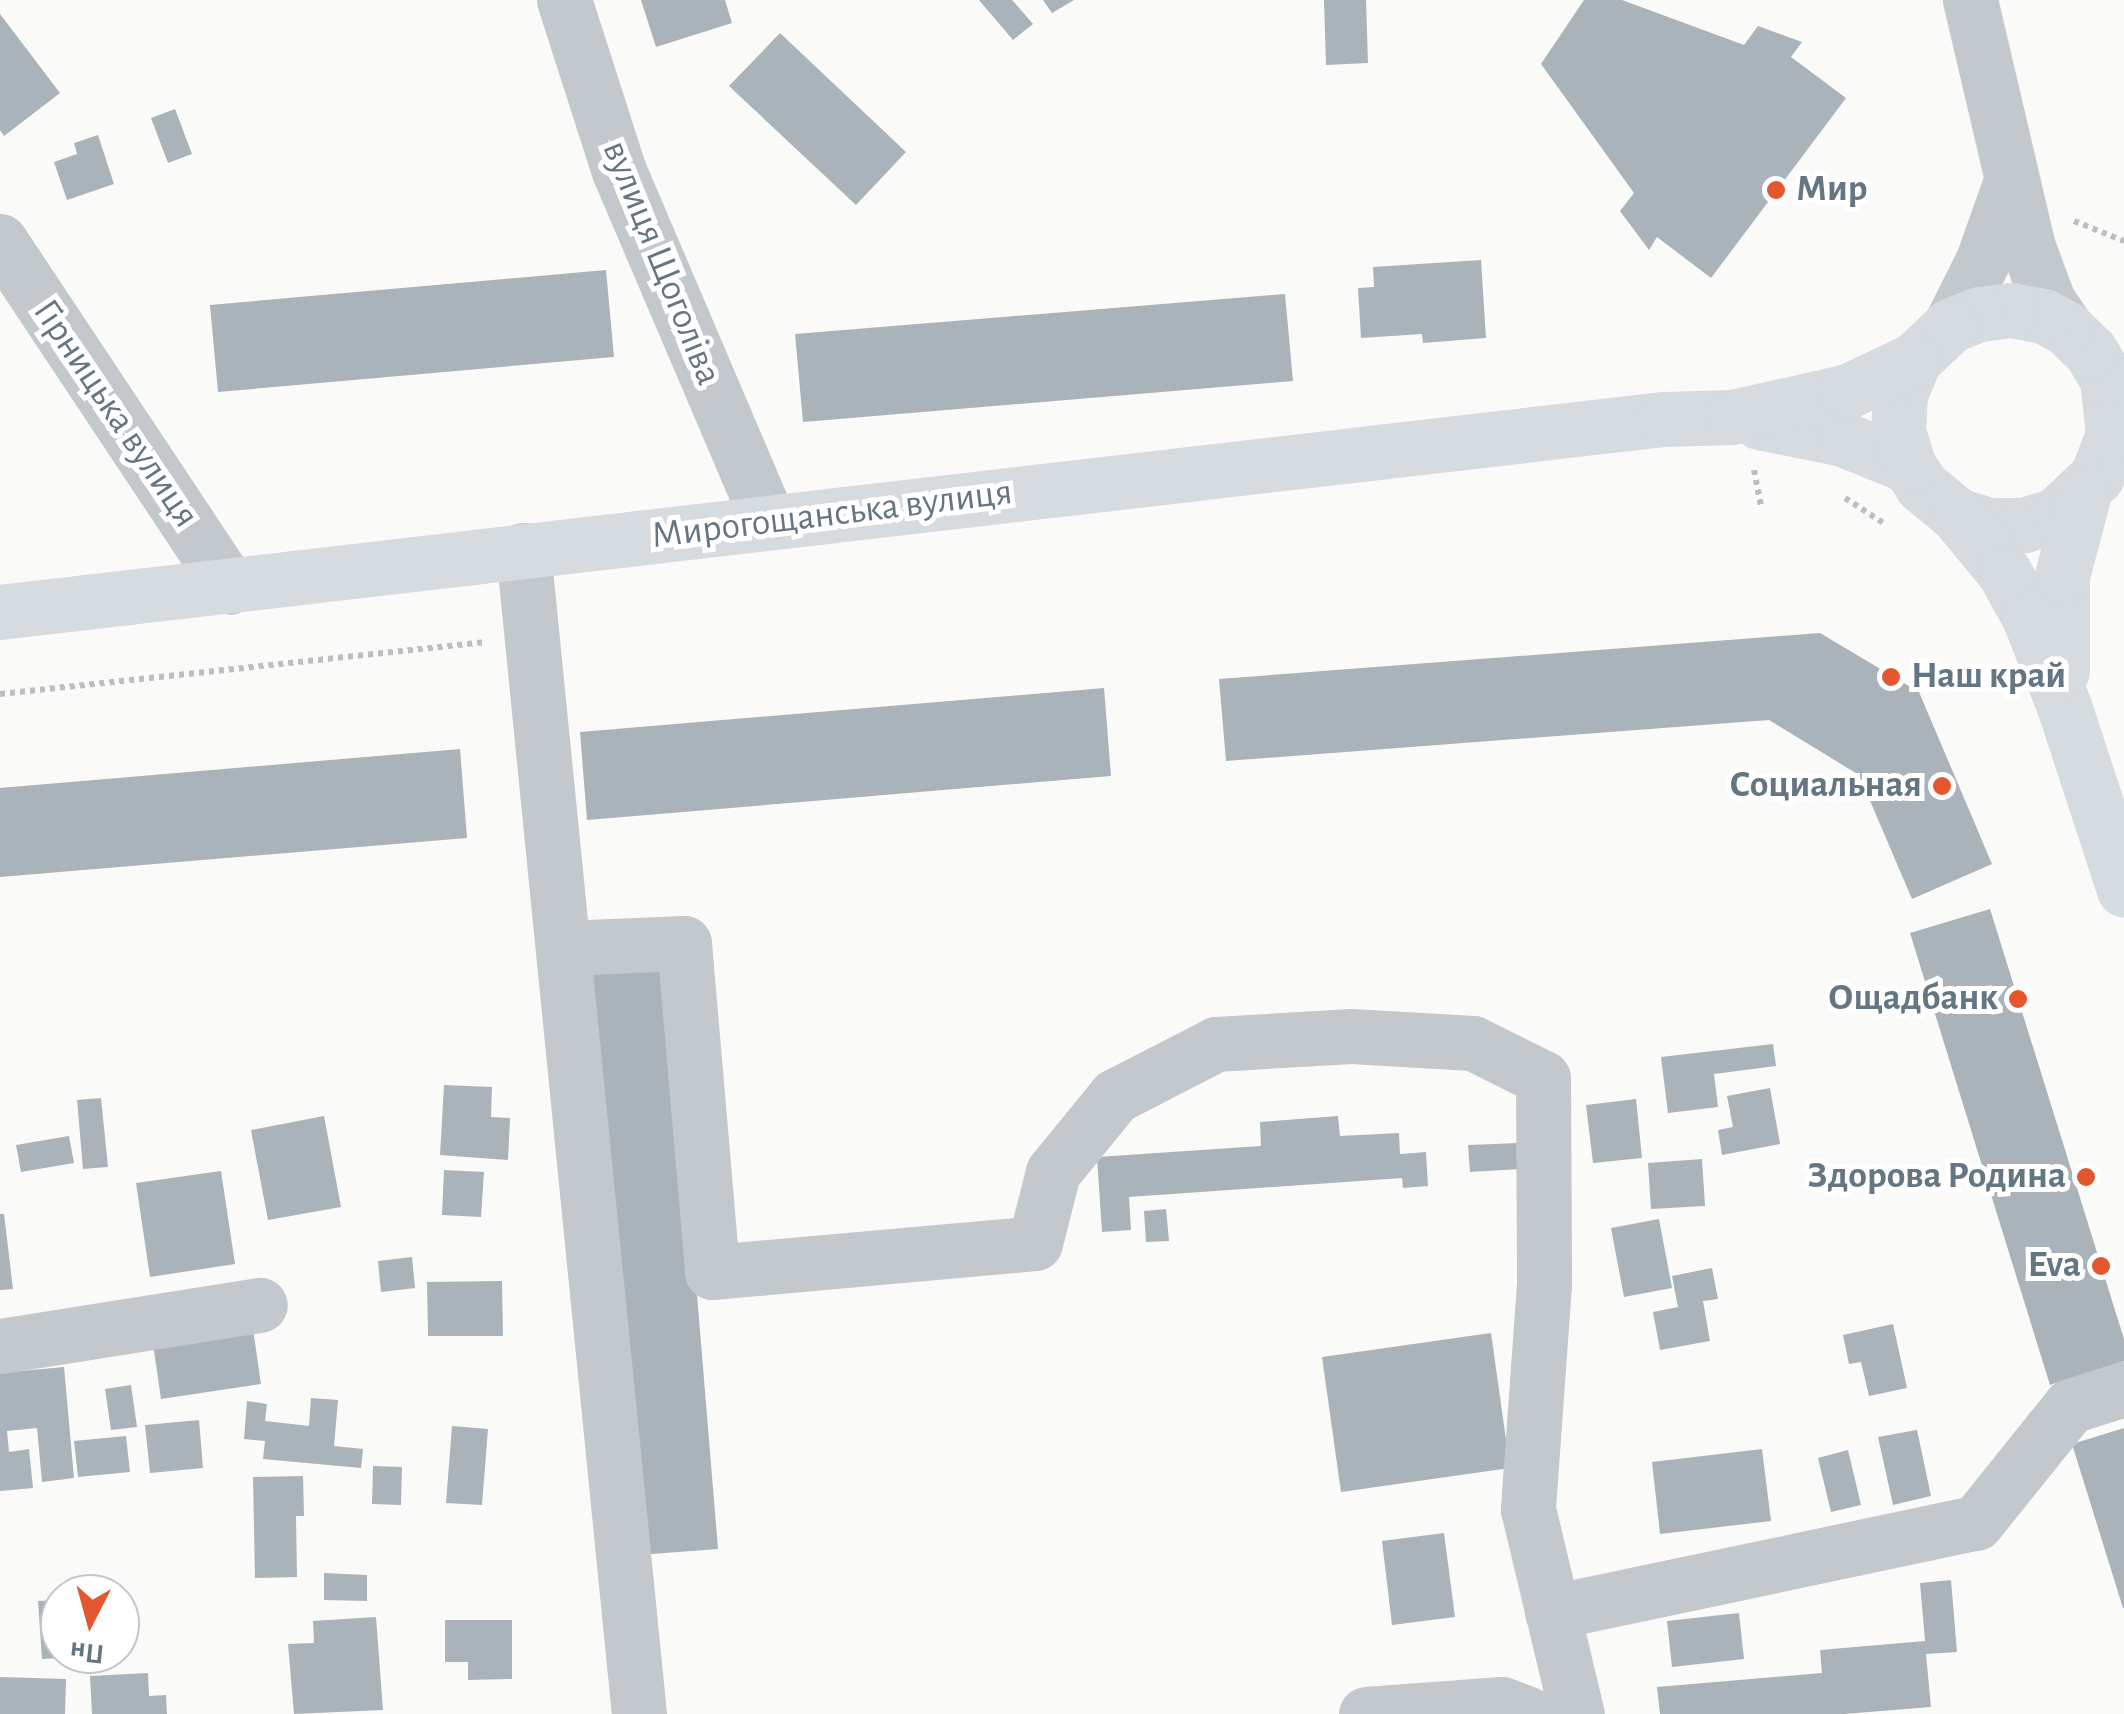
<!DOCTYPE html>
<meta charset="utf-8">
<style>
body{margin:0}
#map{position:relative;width:2124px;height:1714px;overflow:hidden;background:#fafaf8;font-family:"Alegreya Sans",sans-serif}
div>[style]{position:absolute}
.building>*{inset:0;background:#aab3b9}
.path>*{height:6px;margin-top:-3px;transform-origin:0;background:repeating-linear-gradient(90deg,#bbbfc2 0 5px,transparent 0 10px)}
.minor>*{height:55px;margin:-27.5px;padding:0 27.5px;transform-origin:27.5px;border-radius:27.5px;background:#c3c8cc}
.major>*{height:55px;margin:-27.5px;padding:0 27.5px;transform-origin:27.5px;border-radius:27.5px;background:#d6dbdf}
.dots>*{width:28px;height:28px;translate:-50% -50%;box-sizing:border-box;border:5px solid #fff;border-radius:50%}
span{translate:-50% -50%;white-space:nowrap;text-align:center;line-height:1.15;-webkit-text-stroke:10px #fff;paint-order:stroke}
.poi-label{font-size:38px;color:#657683;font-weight:700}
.left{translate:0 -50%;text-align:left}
.right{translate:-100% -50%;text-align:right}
.street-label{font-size:38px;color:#657683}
.north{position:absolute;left:40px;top:1574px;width:100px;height:100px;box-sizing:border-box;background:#fff;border:2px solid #c1c8cd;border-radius:50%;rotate:186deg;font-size:28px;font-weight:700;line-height:40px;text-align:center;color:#657683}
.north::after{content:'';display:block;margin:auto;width:35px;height:45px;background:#e4572e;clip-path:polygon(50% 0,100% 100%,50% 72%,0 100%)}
</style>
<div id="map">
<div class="building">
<i style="clip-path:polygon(641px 0,725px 0,732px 23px,656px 47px)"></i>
<i style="clip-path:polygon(979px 0,1012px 0,1033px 24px,1013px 40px)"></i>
<i style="clip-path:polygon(1043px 0,1074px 0,1052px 13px)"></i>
<i style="clip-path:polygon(1324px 0,1366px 0,1368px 63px,1326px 65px)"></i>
<i style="clip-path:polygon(1584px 0,1622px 0,1744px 45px,1758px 26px,1802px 42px,1791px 57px,1846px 98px,1711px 278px,1657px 237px,1649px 250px,1620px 211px,1634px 193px,1541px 64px)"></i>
<i style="clip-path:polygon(0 14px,60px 93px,4px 136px,0 130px)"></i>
<i style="clip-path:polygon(780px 33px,906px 152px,856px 205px,729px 86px)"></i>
<i style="clip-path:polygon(175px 109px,192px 154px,168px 163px,151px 118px)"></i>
<i style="clip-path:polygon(98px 135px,114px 184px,67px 200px,54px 162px,77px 154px,74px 143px)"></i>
<i style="clip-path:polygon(1481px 260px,1486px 338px,1423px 343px,1422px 334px,1361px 338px,1358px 288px,1374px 287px,1373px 267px)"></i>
<i style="clip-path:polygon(606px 270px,614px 357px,218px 392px,210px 305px)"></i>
<i style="clip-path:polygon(1285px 294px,1293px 381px,803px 422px,795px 334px)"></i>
<i style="clip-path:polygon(1820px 633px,1919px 692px,1992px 864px,1912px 899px,1859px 775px,1769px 720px,1226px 761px,1219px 679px)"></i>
<i style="clip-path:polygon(1104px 688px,1111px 776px,587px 820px,580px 732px)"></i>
<i style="clip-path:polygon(460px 749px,467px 838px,0 877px,0 788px)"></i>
<i style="clip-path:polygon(1990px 909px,2124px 1339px,2124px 1361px,2050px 1385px,1910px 933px)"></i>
<i style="clip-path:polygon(669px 955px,718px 1549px,639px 1555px,589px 961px)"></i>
<i style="clip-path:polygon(1773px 1044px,1776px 1066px,1714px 1074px,1718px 1107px,1668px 1113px,1661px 1057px)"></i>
<i style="clip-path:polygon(444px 1085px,492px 1087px,491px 1117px,510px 1118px,508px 1160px,440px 1155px)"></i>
<i style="clip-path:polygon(1770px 1088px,1780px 1144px,1722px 1155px,1718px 1130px,1733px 1127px,1727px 1096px)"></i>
<i style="clip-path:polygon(101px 1098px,108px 1167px,83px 1169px,77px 1100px)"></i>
<i style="clip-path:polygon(1636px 1099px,1642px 1158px,1593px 1163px,1586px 1105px)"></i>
<i style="clip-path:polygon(324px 1116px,341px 1207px,268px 1220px,251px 1130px)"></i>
<i style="clip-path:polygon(1338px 1116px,1340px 1136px,1399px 1133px,1400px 1154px,1426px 1152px,1428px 1186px,1403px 1188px,1402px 1178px,1129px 1197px,1131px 1230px,1102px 1232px,1097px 1157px,1261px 1146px,1260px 1122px)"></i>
<i style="clip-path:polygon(69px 1136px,74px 1163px,21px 1172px,16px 1145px)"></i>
<i style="clip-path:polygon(1519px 1143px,1520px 1169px,1470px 1172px,1468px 1145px)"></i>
<i style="clip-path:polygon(1702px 1159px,1705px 1206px,1651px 1209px,1648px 1163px)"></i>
<i style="clip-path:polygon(444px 1170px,484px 1172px,481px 1217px,442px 1215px)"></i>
<i style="clip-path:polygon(221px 1171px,235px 1264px,150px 1277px,136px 1183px)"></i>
<i style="clip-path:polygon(1166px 1209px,1169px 1241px,1146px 1242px,1144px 1211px)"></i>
<i style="clip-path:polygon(0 1214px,4px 1214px,13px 1289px,0 1290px)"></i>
<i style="clip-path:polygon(1659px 1219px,1672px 1288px,1624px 1297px,1611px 1228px)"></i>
<i style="clip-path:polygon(412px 1257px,415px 1288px,381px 1292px,378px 1261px)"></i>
<i style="clip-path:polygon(1712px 1268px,1718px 1299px,1703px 1301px,1710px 1341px,1660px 1350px,1653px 1312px,1678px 1307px,1672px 1276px)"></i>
<i style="clip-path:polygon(502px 1281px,503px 1336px,428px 1336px,427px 1282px)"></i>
<i style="clip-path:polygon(252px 1322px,261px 1384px,161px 1399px,152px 1337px)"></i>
<i style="clip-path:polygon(1893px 1324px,1907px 1388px,1869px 1396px,1861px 1362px,1849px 1364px,1843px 1335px)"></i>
<i style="clip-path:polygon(1491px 1333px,1510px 1468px,1341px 1492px,1322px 1357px)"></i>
<i style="clip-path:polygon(64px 1367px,74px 1478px,42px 1482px,37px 1428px,7px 1431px,9px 1452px,29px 1449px,33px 1488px,0 1491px,0 1373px)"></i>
<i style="clip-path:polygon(131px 1385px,137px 1427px,111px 1430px,105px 1389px)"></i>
<i style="clip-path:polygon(311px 1398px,338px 1400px,334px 1446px,363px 1449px,361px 1468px,263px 1459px,265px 1441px,244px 1439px,247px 1401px,267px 1404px,265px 1421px,309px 1426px)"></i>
<i style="clip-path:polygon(199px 1420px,203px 1468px,150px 1473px,145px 1425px)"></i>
<i style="clip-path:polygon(452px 1426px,488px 1429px,482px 1505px,446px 1503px)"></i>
<i style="clip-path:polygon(2124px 1428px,2124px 1608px,2123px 1608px,2072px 1444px)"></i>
<i style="clip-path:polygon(1917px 1430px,1931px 1496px,1893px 1505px,1878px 1437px)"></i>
<i style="clip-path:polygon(126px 1436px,130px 1472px,78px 1477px,74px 1441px)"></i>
<i style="clip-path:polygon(1762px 1449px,1771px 1521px,1660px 1534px,1652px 1462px)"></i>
<i style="clip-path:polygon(1848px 1450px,1861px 1505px,1831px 1512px,1818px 1458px)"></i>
<i style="clip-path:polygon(373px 1466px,402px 1467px,401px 1505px,372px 1504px)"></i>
<i style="clip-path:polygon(303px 1476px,304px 1516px,296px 1516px,297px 1577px,255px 1578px,253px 1477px)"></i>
<i style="clip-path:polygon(1444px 1533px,1455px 1617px,1392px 1625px,1382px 1541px)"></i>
<i style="clip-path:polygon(324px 1573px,367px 1575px,367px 1601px,324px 1600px)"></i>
<i style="clip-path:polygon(1951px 1580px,1957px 1652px,1926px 1654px,1931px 1707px,1844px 1714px,1660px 1714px,1657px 1687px,1822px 1673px,1820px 1650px,1925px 1641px,1920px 1583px)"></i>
<i style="clip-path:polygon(98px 1583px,99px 1594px,67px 1594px,66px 1584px)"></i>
<i style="clip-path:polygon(58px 1600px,63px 1658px,42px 1659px,38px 1601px)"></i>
<i style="clip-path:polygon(1739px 1613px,1744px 1659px,1672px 1667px,1667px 1621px)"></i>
<i style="clip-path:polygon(376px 1617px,383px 1710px,294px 1714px,288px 1644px,314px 1643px,313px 1621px)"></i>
<i style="clip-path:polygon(445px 1620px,512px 1620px,512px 1679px,468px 1680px,468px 1662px,445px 1662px)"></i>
<i style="clip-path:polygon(148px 1673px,149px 1696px,166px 1695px,167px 1714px,92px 1714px,90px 1676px)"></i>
<i style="clip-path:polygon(0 1677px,66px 1679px,65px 1714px,0 1714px)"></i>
</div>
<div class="path">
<i style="left:2074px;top:221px;width:54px;rotate:21.8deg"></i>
<i style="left:1754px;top:470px;width:36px;rotate:79deg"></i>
<i style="left:1845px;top:498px;width:48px;rotate:33deg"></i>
<i style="left:0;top:694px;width:489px;rotate:-6.1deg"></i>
</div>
<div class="minor">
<i style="left:564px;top:0;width:180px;rotate:72.2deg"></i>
<i style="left:619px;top:171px;width:382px;rotate:66.9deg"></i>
<i style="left:1970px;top:0;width:254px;rotate:76.8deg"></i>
<i style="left:2028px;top:247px;width:58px;rotate:69.7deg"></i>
<i style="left:2048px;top:301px;width:32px;rotate:56deg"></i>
<i style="left:0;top:241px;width:415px;rotate:56.4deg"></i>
<i style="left:1950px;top:326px;width:74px;rotate:-63.4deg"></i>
<i style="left:1983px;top:260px;width:84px;rotate:-70.5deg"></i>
<i style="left:523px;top:550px;width:1170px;rotate:84.31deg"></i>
<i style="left:563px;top:948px;width:121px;rotate:-2.4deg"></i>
<i style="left:684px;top:943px;width:330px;rotate:85.1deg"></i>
<i style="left:712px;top:1272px;width:324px;rotate:-5.1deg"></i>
<i style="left:1035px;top:1243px;width:73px;rotate:-75.8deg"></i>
<i style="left:1053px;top:1172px;width:98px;rotate:-50.8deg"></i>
<i style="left:1115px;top:1096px;width:114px;rotate:-27.2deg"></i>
<i style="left:1216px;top:1044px;width:135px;rotate:-3.4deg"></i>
<i style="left:1351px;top:1036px;width:122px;rotate:3.3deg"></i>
<i style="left:1473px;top:1043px;width:78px;rotate:26.6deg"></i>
<i style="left:1543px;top:1078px;width:206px;rotate:89.7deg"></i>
<i style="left:1544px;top:1284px;width:226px;rotate:94.1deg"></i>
<i style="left:1528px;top:1509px;width:211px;rotate:76.6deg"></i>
<i style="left:0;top:1346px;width:263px;rotate:-9deg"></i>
<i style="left:1552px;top:1612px;width:433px;rotate:-11.9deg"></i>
<i style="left:1976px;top:1523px;width:150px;rotate:-51.2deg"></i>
<i style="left:2070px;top:1406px;width:57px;rotate:-17.5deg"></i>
<i style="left:1366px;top:1714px;width:136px;rotate:-4.2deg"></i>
<i style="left:1502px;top:1704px;width:28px;rotate:21deg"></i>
</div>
<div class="major">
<i style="left:1759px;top:422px;width:86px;rotate:11.4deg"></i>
<i style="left:1843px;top:439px;width:71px;rotate:22.2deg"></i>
<i style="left:1909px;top:466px;width:24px;rotate:57deg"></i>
<i style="left:1922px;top:486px;width:45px;rotate:39.6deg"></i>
<i style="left:1957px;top:515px;width:34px;rotate:17deg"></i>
<i style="left:1990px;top:525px;width:34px"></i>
<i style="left:2024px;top:525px;width:35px;rotate:-18deg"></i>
<i style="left:2057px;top:514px;width:55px;rotate:-43.5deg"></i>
<i style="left:2097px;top:476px;width:45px;rotate:-69.1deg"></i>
<i style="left:2113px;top:434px;width:55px;rotate:-96.2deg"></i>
<i style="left:2107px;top:379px;width:33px;rotate:-121deg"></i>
<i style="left:2090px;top:351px;width:33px;rotate:-136deg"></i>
<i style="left:2066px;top:328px;width:26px;rotate:-152deg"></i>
<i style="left:2043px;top:316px;width:32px;rotate:-169deg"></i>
<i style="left:2012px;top:310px;width:33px;rotate:173deg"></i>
<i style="left:1979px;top:314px;width:31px;rotate:158deg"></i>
<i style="left:1950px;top:326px;width:50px;rotate:136.6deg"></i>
<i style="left:1914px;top:360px;width:37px;rotate:112deg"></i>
<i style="left:1900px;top:394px;width:37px;rotate:93deg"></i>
<i style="left:1898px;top:431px;width:37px;rotate:73deg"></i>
<i style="left:1957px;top:515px;width:74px;rotate:50.5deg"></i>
<i style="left:2004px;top:572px;width:51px;rotate:60.9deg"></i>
<i style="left:2029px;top:617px;width:99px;rotate:68.6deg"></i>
<i style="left:2065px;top:709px;width:190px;rotate:71.9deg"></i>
<i style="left:0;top:612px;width:1675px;rotate:-6.62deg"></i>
<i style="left:1664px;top:419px;width:68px;rotate:-1.7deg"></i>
<i style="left:1732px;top:417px;width:119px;rotate:-12.6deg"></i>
<i style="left:1848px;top:391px;width:73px;rotate:-25.2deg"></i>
<i style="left:2062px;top:671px;width:95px;rotate:-90deg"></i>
<i style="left:2062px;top:576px;width:86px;rotate:-75.2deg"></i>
</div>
<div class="dots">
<i style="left:1776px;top:190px;background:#e4572e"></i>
<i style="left:1891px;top:677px;background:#e4572e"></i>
<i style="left:1942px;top:786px;background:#e4572e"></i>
<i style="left:2018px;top:999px;background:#e4572e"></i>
<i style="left:2086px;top:1177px;background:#e4572e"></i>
<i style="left:2101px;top:1266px;background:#e4572e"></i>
</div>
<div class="poi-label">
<span class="left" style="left:1796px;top:190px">Мир</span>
<span class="left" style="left:1911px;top:677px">Наш край</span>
<span class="right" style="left:1922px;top:786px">Социальная</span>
<span class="right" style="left:1998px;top:999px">Ощадбанк</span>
<span class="right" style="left:2066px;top:1177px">Здорова Родина</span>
<span class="right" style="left:2081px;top:1266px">Eva</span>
</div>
<div class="street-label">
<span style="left:661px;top:263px;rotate:68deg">вулиця Щоголіва</span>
<span style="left:115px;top:414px;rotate:56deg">Гірницька вулиця</span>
<span style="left:832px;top:515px;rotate:-7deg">Мирогощанська вулиця</span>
</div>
<div class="north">Пн</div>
</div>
